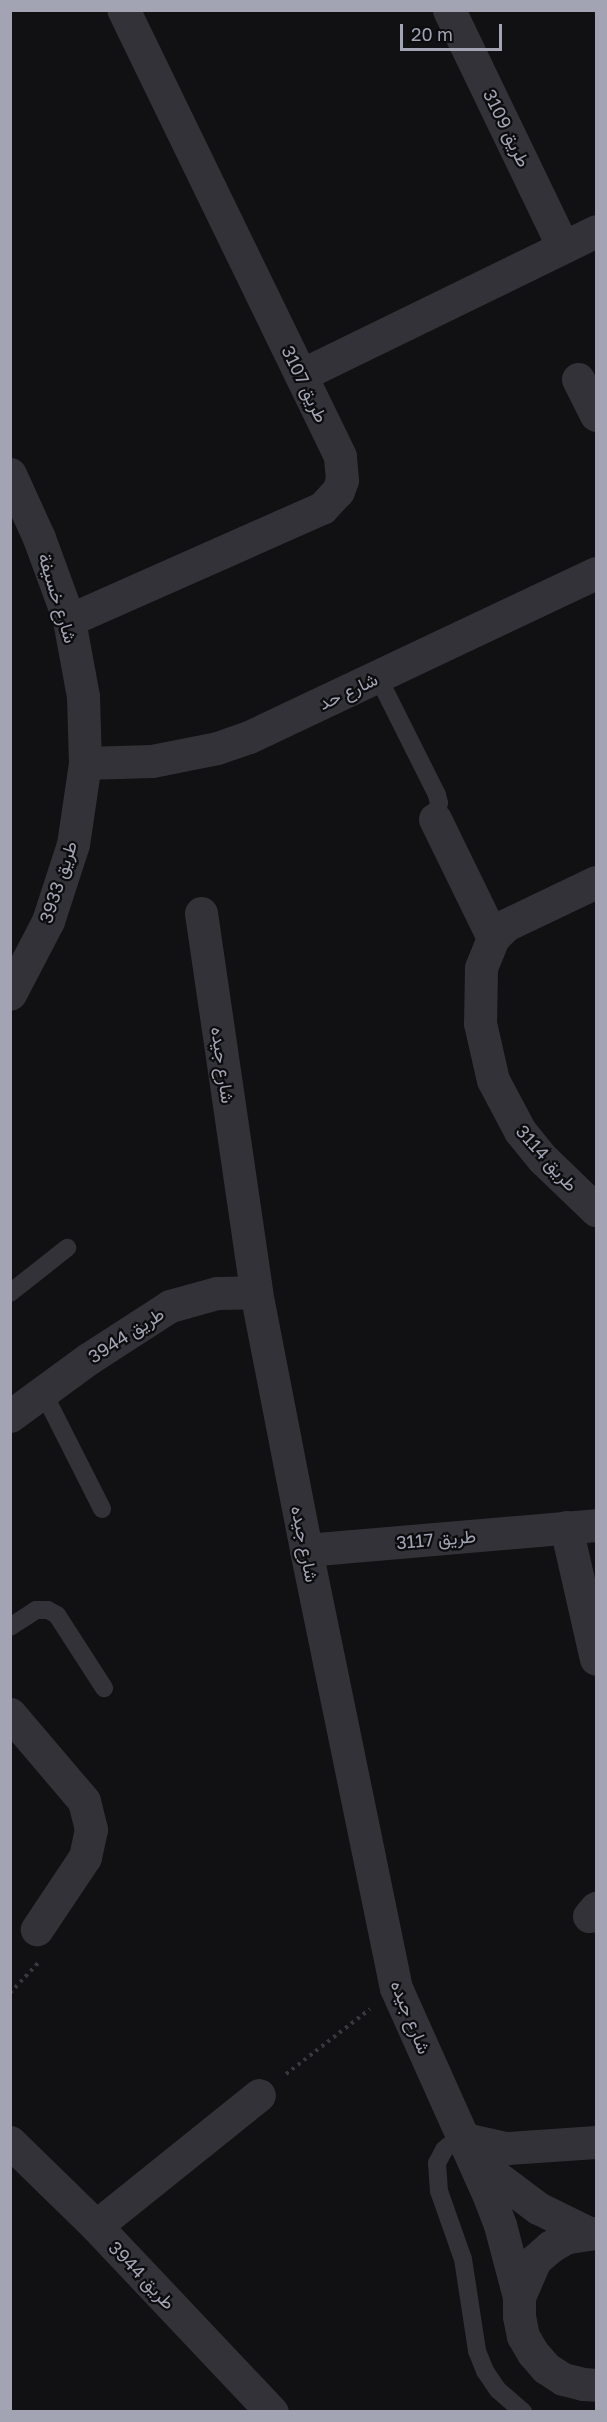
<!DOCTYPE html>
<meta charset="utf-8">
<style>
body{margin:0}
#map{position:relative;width:607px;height:2422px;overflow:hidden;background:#111113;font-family:"Golos Text",Vazirmatn,sans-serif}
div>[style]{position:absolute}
.path>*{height:4px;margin-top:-2px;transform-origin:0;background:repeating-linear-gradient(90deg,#38393f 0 3px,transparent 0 7.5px)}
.service>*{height:18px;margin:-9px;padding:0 9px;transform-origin:9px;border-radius:9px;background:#323238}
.minor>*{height:33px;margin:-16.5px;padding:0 16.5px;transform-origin:16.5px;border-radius:16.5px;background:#323238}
span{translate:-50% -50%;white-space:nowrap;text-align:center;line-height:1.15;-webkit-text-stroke:4.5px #0c0c0e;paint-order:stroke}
.street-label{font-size:18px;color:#a2a4b4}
.frame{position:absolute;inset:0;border:12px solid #a2a4b4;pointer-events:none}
.scale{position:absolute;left:400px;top:24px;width:102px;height:27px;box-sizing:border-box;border:3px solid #a2a4b4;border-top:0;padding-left:8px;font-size:18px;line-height:21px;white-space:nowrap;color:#a2a4b4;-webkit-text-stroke:4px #0c0c0e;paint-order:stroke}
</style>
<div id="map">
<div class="path">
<i style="left:10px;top:1993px;width:41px;rotate:-47deg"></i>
<i style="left:286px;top:2074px;width:106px;rotate:-37.7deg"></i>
</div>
<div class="service">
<i style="left:378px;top:677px;width:132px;rotate:63.4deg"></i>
<i style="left:437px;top:795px;width:8px;rotate:76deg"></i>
<i style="left:439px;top:803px;width:16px;rotate:104deg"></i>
<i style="left:10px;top:1293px;width:73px;rotate:-38.3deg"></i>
<i style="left:43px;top:1392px;width:131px;rotate:63.2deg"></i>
<i style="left:10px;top:1627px;width:31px;rotate:-33deg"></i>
<i style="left:36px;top:1610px;width:12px"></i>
<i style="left:48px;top:1610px;width:10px;rotate:29deg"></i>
<i style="left:57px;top:1615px;width:87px;rotate:57.2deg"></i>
<i style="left:461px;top:2136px;width:22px;rotate:141deg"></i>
<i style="left:444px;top:2150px;width:15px;rotate:118deg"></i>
<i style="left:437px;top:2163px;width:28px;rotate:86deg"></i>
<i style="left:439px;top:2191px;width:72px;rotate:70.6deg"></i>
<i style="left:463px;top:2259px;width:93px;rotate:81.3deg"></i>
<i style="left:477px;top:2351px;width:22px;rotate:68deg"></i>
<i style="left:485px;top:2371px;width:23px;rotate:56deg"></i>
<i style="left:498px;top:2390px;width:33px;rotate:41deg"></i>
</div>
<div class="minor">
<i style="left:449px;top:10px;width:263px;rotate:64.3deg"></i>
<i style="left:301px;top:375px;width:328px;rotate:-26deg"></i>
<i style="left:578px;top:379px;width:40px;rotate:63.4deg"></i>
<i style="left:10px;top:474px;width:70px;rotate:65.6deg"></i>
<i style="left:39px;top:538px;width:87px;rotate:69.9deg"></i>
<i style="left:69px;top:620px;width:77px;rotate:79.6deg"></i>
<i style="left:83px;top:696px;width:67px;rotate:88.3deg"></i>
<i style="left:85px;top:763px;width:82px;rotate:98.4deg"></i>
<i style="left:73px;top:844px;width:81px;rotate:108deg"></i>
<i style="left:48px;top:921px;width:82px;rotate:117.5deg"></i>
<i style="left:69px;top:620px;width:277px;rotate:-23.9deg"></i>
<i style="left:322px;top:508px;width:23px;rotate:-47deg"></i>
<i style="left:338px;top:491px;width:12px;rotate:-70deg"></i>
<i style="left:342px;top:480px;width:24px;rotate:-95deg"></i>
<i style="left:340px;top:456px;width:496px;rotate:-115.9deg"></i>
<i style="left:85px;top:763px;width:67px;rotate:-1.7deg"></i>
<i style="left:152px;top:761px;width:66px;rotate:-11.3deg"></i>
<i style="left:217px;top:748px;width:34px;rotate:-19deg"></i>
<i style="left:249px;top:737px;width:384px;rotate:-25.3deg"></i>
<i style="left:435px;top:819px;width:132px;rotate:64deg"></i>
<i style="left:596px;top:882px;width:100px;rotate:154.5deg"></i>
<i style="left:506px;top:925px;width:18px;rotate:135deg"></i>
<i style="left:493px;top:938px;width:32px;rotate:112deg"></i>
<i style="left:481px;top:968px;width:55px;rotate:91deg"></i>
<i style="left:480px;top:1023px;width:58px;rotate:77.2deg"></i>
<i style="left:493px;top:1080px;width:58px;rotate:62.1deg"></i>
<i style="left:520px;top:1131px;width:36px;rotate:51deg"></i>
<i style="left:543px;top:1159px;width:74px;rotate:43.9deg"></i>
<i style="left:201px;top:913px;width:383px;rotate:81.7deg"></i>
<i style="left:256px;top:1292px;width:263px;rotate:79deg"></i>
<i style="left:306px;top:1550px;width:447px;rotate:78.4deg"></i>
<i style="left:396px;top:1988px;width:222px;rotate:65.9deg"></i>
<i style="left:487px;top:2191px;width:36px;rotate:69deg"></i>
<i style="left:500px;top:2225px;width:74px;rotate:75.2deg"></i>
<i style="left:10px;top:1416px;width:97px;rotate:-36.2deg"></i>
<i style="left:88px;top:1359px;width:98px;rotate:-32.9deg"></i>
<i style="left:170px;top:1306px;width:49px;rotate:-15.5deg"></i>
<i style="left:217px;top:1293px;width:39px;rotate:-1deg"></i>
<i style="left:566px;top:1527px;width:135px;rotate:77.2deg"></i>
<i style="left:306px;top:1550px;width:291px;rotate:-4.9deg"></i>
<i style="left:10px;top:1714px;width:114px;rotate:49.6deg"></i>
<i style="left:84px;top:1801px;width:29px;rotate:76deg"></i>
<i style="left:91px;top:1829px;width:29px;rotate:102deg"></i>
<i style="left:85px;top:1857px;width:87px;rotate:123.7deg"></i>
<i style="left:589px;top:1916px;width:11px;rotate:-49deg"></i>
<i style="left:461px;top:2136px;width:13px;rotate:23deg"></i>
<i style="left:473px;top:2141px;width:35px;rotate:12deg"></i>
<i style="left:507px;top:2148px;width:89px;rotate:-3.9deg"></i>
<i style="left:10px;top:2142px;width:120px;rotate:44.3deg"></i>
<i style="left:96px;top:2226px;width:256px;rotate:46.6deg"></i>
<i style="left:478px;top:2163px;width:75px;rotate:36.9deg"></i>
<i style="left:538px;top:2208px;width:55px;rotate:26.1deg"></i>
<i style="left:96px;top:2226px;width:209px;rotate:-38.8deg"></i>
<i style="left:596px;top:2233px;width:29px;rotate:172deg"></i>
<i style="left:567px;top:2237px;width:20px;rotate:150deg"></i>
<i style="left:550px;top:2247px;width:20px;rotate:139deg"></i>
<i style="left:535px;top:2260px;width:40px;rotate:113.4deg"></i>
<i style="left:519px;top:2297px;width:19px;rotate:90deg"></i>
<i style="left:519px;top:2316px;width:20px;rotate:79deg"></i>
<i style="left:523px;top:2336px;width:20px;rotate:60deg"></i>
<i style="left:533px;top:2353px;width:20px;rotate:49deg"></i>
<i style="left:546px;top:2368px;width:20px;rotate:33deg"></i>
<i style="left:563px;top:2379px;width:21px;rotate:14deg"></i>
<i style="left:583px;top:2384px;width:13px;rotate:4deg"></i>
</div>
<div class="street-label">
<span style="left:507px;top:128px;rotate:64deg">طريق 3109</span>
<span style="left:305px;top:384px;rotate:64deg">طريق 3107</span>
<span style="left:58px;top:598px;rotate:73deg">شارع خسيفة</span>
<span style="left:348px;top:691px;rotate:-25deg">شارع حد</span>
<span style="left:58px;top:882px;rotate:-72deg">طريق 3933</span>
<span style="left:223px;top:1065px;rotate:82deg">شارع جيده</span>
<span style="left:547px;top:1158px;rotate:48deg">طريق 3114</span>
<span style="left:126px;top:1335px;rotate:-33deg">طريق 3944</span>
<span style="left:436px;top:1539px;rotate:-5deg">طريق 3117</span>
<span style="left:305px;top:1544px;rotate:79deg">شارع جيده</span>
<span style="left:411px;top:2017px;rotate:68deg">شارع جيده</span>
<span style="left:142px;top:2275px;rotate:46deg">طريق 3944</span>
</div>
<div class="frame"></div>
<div class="scale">20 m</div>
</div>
